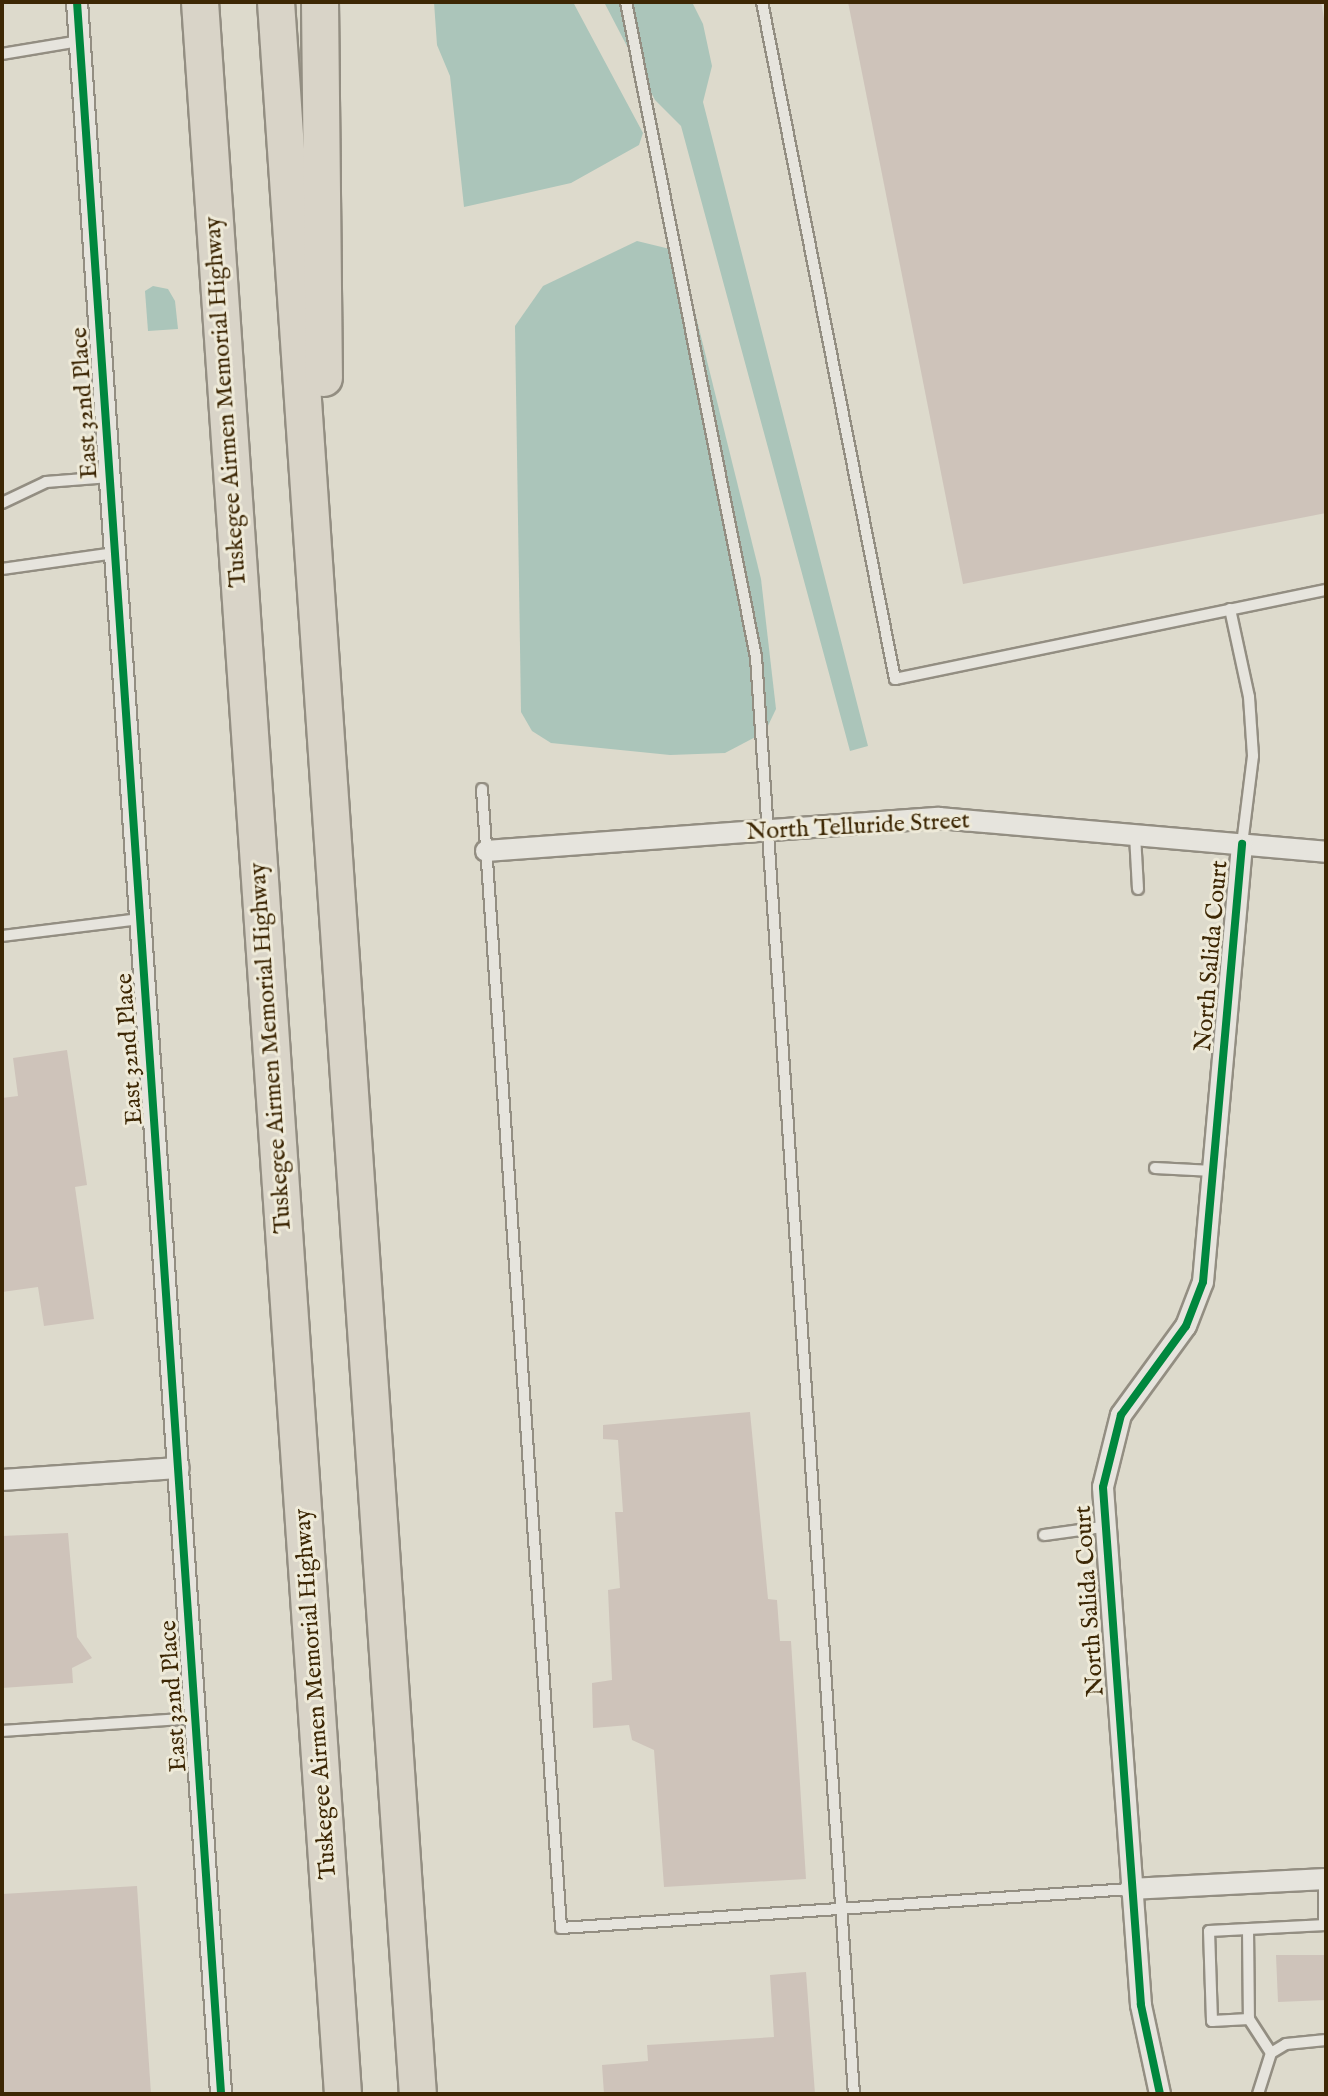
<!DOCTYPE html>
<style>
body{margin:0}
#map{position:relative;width:1328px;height:2096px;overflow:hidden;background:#dddacc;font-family:"IM FELL English",serif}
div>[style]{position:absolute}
.water>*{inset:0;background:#abc5ba}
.building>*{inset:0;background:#cec3ba}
.roads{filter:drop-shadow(2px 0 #938e82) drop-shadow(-2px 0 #938e82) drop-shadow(0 2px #938e82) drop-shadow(0 -2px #938e82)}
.service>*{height:10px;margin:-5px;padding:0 5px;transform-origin:5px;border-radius:5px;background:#e6e4dd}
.minor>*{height:20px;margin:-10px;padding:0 10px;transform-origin:10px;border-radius:10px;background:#e6e4dd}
.motorway>*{height:36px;margin:-18px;padding:0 18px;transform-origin:18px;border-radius:18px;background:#d9d4c8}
.cycleway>*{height:8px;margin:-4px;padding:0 4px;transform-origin:4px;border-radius:4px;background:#00873e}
span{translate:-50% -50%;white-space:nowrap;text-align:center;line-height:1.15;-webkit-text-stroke:6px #eeead9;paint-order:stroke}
.street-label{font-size:24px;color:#3d2704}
.frame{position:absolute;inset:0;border:4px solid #3d2704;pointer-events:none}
</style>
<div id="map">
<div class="water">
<i style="clip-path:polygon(434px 2px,573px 2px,643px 133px,639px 145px,571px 183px,464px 207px,450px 76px,437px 45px)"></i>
<i style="clip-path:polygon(604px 2px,692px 2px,703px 24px,712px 66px,703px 102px,868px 746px,850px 751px,681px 126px,655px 100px)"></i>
<i style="clip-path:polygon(637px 241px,674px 250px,685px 272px,761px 579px,776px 709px,765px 732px,725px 753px,670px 755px,551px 743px,532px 731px,521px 712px,515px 326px,543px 286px)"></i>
<i style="clip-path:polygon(153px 286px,168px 289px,175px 301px,178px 329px,148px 331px,145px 291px)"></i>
</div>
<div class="building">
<i style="clip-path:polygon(848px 2px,1321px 2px,1326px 29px,1326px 513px,963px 584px)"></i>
<i style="clip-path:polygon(67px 1050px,87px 1185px,75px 1187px,94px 1319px,44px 1326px,38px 1287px,2px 1292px,2px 1098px,18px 1096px,13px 1058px)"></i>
<i style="clip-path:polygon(750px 1412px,768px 1599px,777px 1600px,780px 1641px,791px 1641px,806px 1879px,664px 1887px,654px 1750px,632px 1740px,629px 1725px,593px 1728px,592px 1683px,612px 1680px,608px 1590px,620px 1588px,615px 1512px,623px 1512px,618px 1440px,603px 1439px,603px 1425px)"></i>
<i style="clip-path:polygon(68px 1533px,77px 1637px,92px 1658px,72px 1668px,73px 1683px,2px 1688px,2px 1536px)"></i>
<i style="clip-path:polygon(137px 1886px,151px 2094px,2px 2094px,2px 1894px)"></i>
<i style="clip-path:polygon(1276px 1955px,1326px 1955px,1326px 2000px,1278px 2002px)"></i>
<i style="clip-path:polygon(806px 1972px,815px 2094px,604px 2094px,602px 2065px,648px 2061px,647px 2045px,774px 2037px,770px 1975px)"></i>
</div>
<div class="roads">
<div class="service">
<i style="left:626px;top:2px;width:668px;rotate:78.77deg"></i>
<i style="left:756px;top:657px;width:1440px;rotate:86.1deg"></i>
<i style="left:762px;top:2px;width:690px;rotate:78.89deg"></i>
<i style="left:895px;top:679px;width:440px;rotate:-11.7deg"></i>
<i style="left:2px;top:54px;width:79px;rotate:-9.5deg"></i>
<i style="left:2px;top:503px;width:49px;rotate:-25.5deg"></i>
<i style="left:46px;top:482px;width:64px;rotate:-4.5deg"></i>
<i style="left:2px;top:569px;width:114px;rotate:-8.1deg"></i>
<i style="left:1230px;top:609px;width:90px;rotate:77.8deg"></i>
<i style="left:1249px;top:697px;width:59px;rotate:86.1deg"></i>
<i style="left:1253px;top:756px;width:89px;rotate:97.1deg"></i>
<i style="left:482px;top:789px;width:1142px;rotate:86.03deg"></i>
<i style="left:561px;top:1928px;width:570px;rotate:-3.92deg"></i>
<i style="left:1135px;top:835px;width:54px;rotate:86.8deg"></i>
<i style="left:2px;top:936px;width:140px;rotate:-7deg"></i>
<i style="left:1155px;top:1168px;width:58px;rotate:3deg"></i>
<i style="left:1044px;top:1535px;width:59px;rotate:-7.9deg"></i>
<i style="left:2px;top:1731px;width:194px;rotate:-3.8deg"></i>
<i style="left:1324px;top:1879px;width:46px;rotate:90deg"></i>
<i style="left:1248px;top:1929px;width:90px;rotate:89.4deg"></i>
<i style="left:1249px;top:2019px;width:40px;rotate:57.1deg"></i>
<i style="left:1249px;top:2019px;width:37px;rotate:177deg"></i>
<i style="left:1212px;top:2021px;width:90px;rotate:-91.9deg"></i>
<i style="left:1209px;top:1931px;width:117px;rotate:-2.9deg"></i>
<i style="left:1258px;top:2094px;width:43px;rotate:-72.4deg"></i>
<i style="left:1271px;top:2053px;width:17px;rotate:-31deg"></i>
<i style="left:1286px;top:2044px;width:40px;rotate:-5.7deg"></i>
</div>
<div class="minor">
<i style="left:77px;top:2px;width:2097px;rotate:86.06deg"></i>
<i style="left:486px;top:851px;width:454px;rotate:-4.2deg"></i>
<i style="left:939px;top:818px;width:388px;rotate:5deg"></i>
<i style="left:2px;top:1480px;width:177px;rotate:-3.9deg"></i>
<i style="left:1130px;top:1889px;width:196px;rotate:-2.9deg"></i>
<i style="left:1160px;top:2094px;width:91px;rotate:-102.1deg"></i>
<i style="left:1141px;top:2005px;width:519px;rotate:-94.2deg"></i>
<i style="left:1103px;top:1487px;width:74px;rotate:-76deg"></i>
<i style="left:1121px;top:1415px;width:110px;rotate:-53.9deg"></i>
<i style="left:1186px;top:1326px;width:47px;rotate:-68.9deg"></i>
<i style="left:1203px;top:1282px;width:440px;rotate:-84.9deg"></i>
</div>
<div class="motorway">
<i style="left:200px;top:2px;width:2097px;rotate:86.09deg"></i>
<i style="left:276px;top:2px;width:2097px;rotate:86.12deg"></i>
<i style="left:320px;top:2px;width:376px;rotate:89.4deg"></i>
</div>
</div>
<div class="cycleway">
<i style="left:77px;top:2px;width:2097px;rotate:86.06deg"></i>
<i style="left:1160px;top:2094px;width:91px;rotate:-102.1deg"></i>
<i style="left:1141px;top:2005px;width:519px;rotate:-94.2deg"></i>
<i style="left:1103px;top:1487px;width:74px;rotate:-76deg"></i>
<i style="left:1121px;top:1415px;width:110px;rotate:-53.9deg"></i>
<i style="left:1186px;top:1326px;width:47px;rotate:-68.9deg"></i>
<i style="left:1203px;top:1282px;width:440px;rotate:-84.9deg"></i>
</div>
<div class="street-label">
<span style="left:226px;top:402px;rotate:-94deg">Tuskegee Airmen Memorial Highway</span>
<span style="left:85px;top:403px;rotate:-94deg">East 32nd Place</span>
<span style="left:858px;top:827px;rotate:-3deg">North Telluride Street</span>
<span style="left:1212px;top:956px;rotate:-85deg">North Salida Court</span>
<span style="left:271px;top:1048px;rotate:-94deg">Tuskegee Airmen Memorial Highway</span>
<span style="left:130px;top:1049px;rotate:-94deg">East 32nd Place</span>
<span style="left:1090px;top:1601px;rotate:-94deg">North Salida Court</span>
<span style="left:316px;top:1694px;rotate:-94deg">Tuskegee Airmen Memorial Highway</span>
<span style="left:174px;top:1696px;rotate:-94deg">East 32nd Place</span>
</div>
<div class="frame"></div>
</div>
